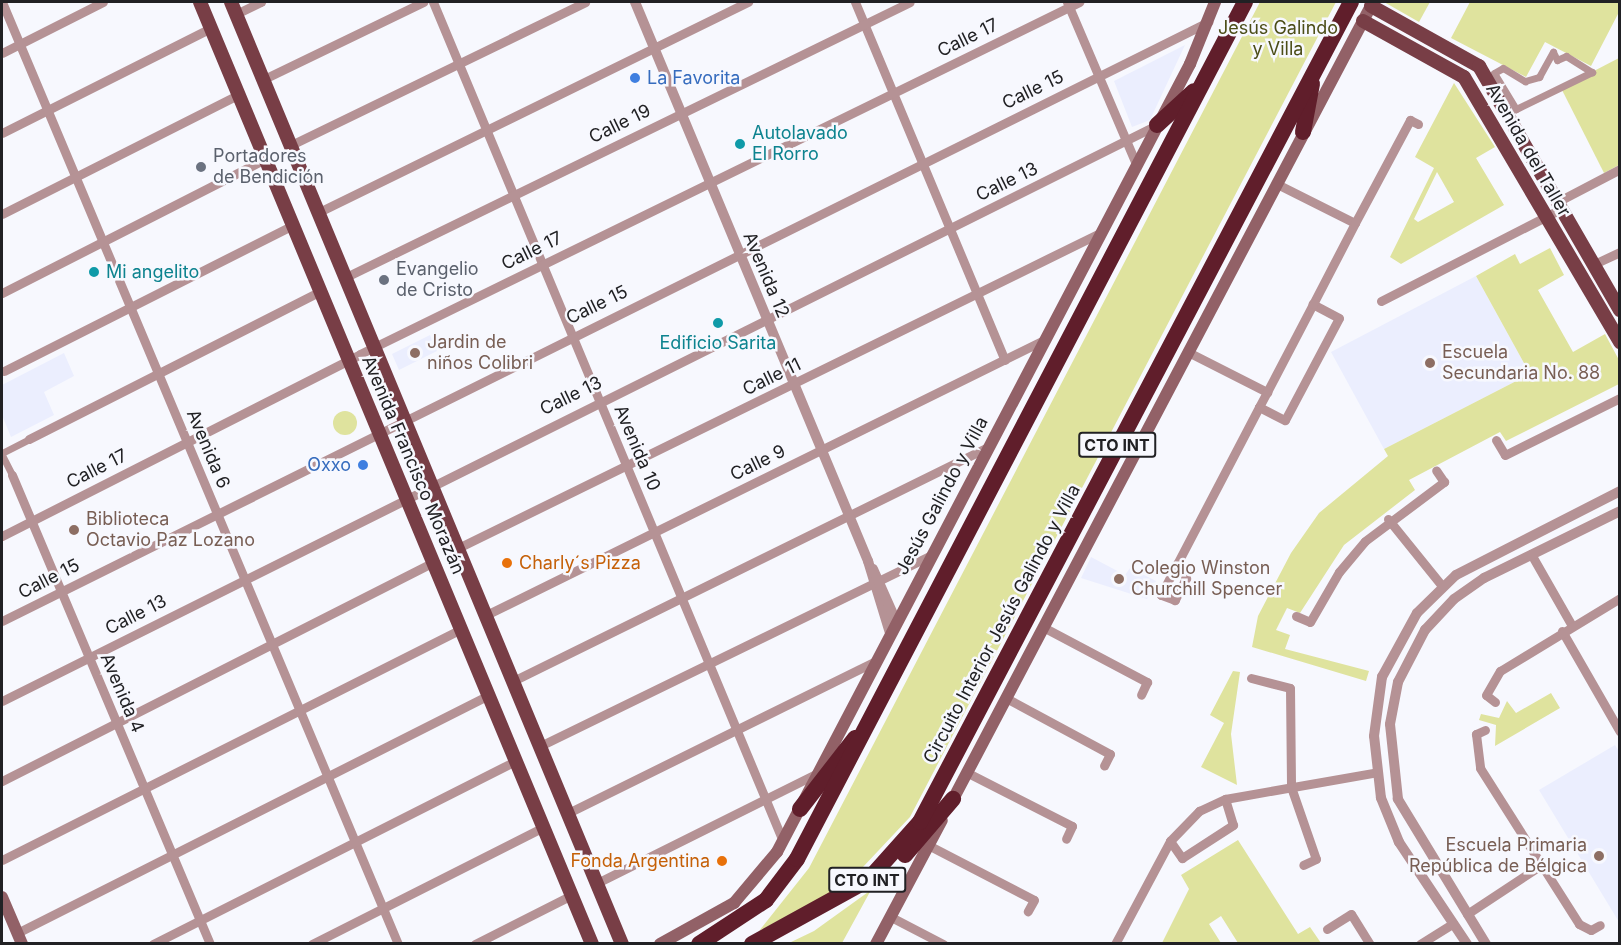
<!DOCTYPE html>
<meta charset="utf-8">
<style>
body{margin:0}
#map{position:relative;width:1621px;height:945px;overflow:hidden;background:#f7f8fe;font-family:Inter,sans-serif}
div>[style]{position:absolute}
.built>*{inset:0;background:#ebeefe}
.green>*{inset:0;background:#dfe39e}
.round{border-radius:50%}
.pedestrian>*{height:7px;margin:-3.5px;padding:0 3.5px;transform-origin:3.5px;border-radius:3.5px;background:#b59295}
.minor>*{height:9px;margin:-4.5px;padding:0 4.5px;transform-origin:4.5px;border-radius:4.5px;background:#b59295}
.tertiary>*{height:10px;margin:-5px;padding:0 5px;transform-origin:5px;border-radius:5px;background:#b59295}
.secondary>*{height:12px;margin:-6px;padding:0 6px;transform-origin:6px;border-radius:6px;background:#926167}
.primary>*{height:14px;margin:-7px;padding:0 7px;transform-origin:7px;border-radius:7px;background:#783e46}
.motorway>*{height:16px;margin:-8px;padding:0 8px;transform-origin:8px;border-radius:8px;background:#601e2b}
.dots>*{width:16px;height:16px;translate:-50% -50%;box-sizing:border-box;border:3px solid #f7f8fe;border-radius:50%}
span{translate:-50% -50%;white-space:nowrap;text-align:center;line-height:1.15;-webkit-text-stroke:5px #f7f8fe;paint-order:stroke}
.shield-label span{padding:2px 4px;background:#f7f8fe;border:2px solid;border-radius:4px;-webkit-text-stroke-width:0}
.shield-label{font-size:16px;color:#212124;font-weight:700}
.park-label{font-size:18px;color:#4b4d17}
.street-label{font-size:18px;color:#212124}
.shop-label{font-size:18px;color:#366cbe}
.left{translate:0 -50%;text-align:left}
.right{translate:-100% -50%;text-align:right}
.culture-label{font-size:18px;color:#0d838f}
.worship-label{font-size:18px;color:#5b616d}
.education-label{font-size:18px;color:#785e54}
.food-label{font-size:18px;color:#c56008}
.frame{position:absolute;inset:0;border:3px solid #212124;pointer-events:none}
</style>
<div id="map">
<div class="built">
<i style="clip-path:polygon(1185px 45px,1150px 120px,1132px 127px,1114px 81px)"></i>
<i style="clip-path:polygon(1476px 276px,1530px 374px,1384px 449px,1331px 352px)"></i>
<i style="clip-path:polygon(430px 335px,437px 351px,399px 370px,392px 354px)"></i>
<i style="clip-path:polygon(64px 353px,74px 376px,44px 392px,54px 415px,11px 437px,2px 415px,2px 385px)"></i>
<i style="clip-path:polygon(1091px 557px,1125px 575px,1130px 568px,1156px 581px,1147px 599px,1081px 578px)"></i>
<i style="clip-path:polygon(1615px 745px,1620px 753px,1619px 922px,1539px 790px)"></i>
</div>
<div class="green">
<i style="clip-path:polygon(1260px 2px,1336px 2px,910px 817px,847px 884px,759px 931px,809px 868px)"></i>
<i style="clip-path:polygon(1384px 2px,1430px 2px,1419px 22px)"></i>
<i style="clip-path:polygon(1470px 2px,1619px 2px,1619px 12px,1591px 66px,1545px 42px,1526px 77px,1451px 38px)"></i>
<i style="clip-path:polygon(1619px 58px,1619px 165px,1604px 173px,1561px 88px)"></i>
<i style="clip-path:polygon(evenodd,1454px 83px,1495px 147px,1476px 158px,1504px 205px,1401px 264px,1390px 257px,1434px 168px,1415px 157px,1454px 83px,1437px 172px,1454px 202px,1418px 222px,1414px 219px,1437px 172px)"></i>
<i style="clip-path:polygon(1550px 248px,1564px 275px,1538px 290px,1573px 352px,1605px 334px,1619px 360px,1619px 384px,1506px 441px,1500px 432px,1409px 480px,1415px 490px,1344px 545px,1300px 613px,1287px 608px,1276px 630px,1290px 635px,1285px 649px,1369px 671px,1366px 681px,1252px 647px,1258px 616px,1291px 553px,1319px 513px,1388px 456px,1384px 449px,1530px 374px,1476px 276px,1515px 254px,1520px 264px)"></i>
<i class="round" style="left:333px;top:411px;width:24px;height:24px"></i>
<i style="clip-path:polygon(1233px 671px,1240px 672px,1231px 734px,1237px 785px,1201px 767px,1224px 723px,1210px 715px)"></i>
<i style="clip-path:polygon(1551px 693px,1560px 708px,1495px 746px,1496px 725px,1479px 720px,1481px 714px,1499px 718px,1507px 701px,1516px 713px)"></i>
<i style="clip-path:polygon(1238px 840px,1298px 934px,1310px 927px,1321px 943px,1238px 943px,1221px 916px,1209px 924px,1221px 943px,1162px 943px,1189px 889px,1181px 875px)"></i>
<i style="clip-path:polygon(871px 890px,842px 943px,789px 943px,814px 931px)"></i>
</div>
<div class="pedestrian">
<i style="left:1553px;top:52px;width:9px;rotate:63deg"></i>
<i style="left:1557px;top:60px;width:10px;rotate:-24deg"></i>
<i style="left:1566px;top:56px;width:31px;rotate:32deg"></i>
<i style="left:1592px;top:72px;width:85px;rotate:154deg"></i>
<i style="left:1516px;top:109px;width:42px;rotate:-121.4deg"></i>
<i style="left:1494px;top:73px;width:10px;rotate:-29deg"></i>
<i style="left:1503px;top:68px;width:26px;rotate:31deg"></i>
<i style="left:1525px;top:81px;width:15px;rotate:-16deg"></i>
<i style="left:1539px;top:77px;width:29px;rotate:-61deg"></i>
<i style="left:2px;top:453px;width:30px;rotate:-27deg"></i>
<i style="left:2px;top:455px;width:22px;rotate:63deg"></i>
</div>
<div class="minor">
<i style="left:2px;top:2px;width:1022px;rotate:67.2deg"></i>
<i style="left:433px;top:2px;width:909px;rotate:67.36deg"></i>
<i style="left:855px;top:2px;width:388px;rotate:67.3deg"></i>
<i style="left:1067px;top:2px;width:176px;rotate:66.9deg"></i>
<i style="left:236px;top:14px;width:28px;rotate:-26deg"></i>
<i style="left:2px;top:53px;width:113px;rotate:-26.8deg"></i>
<i style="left:264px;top:79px;width:177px;rotate:-25.8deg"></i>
<i style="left:2px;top:133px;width:234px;rotate:-26.7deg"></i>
<i style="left:291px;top:145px;width:327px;rotate:-25.9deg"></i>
<i style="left:1277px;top:184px;width:87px;rotate:26.6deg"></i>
<i style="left:1557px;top:202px;width:71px;rotate:-27.6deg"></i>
<i style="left:319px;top:212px;width:478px;rotate:-26.1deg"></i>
<i style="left:2px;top:214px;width:264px;rotate:-26.8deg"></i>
<i style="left:1592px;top:265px;width:31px;rotate:-25deg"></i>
<i style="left:346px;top:277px;width:627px;rotate:-25.99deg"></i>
<i style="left:2px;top:293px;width:295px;rotate:-27deg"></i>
<i style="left:1381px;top:301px;width:202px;rotate:-27.1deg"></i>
<i style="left:1188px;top:352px;width:89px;rotate:26.9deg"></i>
<i style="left:4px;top:371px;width:324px;rotate:-26.8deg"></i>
<i style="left:1259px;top:407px;width:29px;rotate:27deg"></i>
<i style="left:1285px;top:420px;width:115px;rotate:-62.1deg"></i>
<i style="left:1339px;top:318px;width:30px;rotate:-152deg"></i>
<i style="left:29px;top:439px;width:327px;rotate:-26.9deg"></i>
<i style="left:1496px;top:440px;width:17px;rotate:59deg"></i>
<i style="left:1505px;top:455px;width:128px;rotate:-26.4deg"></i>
<i style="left:12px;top:475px;width:509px;rotate:67.11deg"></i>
<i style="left:1388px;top:519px;width:86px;rotate:51.1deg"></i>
<i style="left:2px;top:536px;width:402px;rotate:-26.9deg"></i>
<i style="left:360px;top:354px;width:801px;rotate:-26.08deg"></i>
<i style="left:458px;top:548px;width:715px;rotate:-26.14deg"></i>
<i style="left:1531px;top:554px;width:83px;rotate:60.3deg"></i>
<i style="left:1177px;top:564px;width:17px;rotate:57deg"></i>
<i style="left:1186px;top:578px;width:25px;rotate:117deg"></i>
<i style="left:1175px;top:600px;width:15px;rotate:-160deg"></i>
<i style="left:1161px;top:595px;width:35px;rotate:-63deg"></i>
<i style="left:1177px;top:564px;width:177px;rotate:-62.4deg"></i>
<i style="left:1259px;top:407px;width:17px;rotate:-62deg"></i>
<i style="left:1267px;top:392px;width:99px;rotate:-62.4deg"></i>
<i style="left:1313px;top:304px;width:91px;rotate:-62.6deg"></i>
<i style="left:1355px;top:223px;width:117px;rotate:-61.9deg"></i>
<i style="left:1410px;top:120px;width:9px;rotate:27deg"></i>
<i style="left:486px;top:615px;width:622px;rotate:-26.24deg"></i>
<i style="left:1296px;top:616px;width:15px;rotate:23deg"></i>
<i style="left:1310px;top:622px;width:58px;rotate:-59.9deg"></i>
<i style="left:1339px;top:572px;width:40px;rotate:-50deg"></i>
<i style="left:1365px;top:541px;width:99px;rotate:-36.8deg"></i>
<i style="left:1444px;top:482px;width:14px;rotate:-124deg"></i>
<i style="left:2px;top:621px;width:1347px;rotate:-26.41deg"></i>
<i style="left:1043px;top:627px;width:118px;rotate:27.9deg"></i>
<i style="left:1147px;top:682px;width:14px;rotate:115deg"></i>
<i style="left:1562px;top:631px;width:116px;rotate:60.1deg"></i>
<i style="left:1251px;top:678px;width:40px;rotate:14.4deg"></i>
<i style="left:1290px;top:688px;width:99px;rotate:89.4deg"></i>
<i style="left:1291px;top:787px;width:76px;rotate:70.9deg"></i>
<i style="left:1316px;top:859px;width:14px;rotate:155deg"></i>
<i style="left:513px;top:681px;width:530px;rotate:-26.23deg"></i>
<i style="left:1006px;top:698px;width:118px;rotate:28.3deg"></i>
<i style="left:1110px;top:754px;width:13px;rotate:117deg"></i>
<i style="left:2px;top:701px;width:1291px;rotate:-26.51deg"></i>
<i style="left:1495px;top:702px;width:11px;rotate:-142deg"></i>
<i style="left:1486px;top:695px;width:28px;rotate:-60deg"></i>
<i style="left:1500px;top:671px;width:140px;rotate:-31.3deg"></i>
<i style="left:1485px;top:730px;width:10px;rotate:156deg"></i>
<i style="left:1476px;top:734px;width:34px;rotate:83deg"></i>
<i style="left:1480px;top:768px;width:185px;rotate:57.6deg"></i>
<i style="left:1579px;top:924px;width:13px;rotate:27deg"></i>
<i style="left:1591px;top:930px;width:10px;rotate:-29deg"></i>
<i style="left:540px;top:746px;width:435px;rotate:-26deg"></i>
<i style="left:966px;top:772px;width:119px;rotate:27deg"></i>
<i style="left:1072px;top:826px;width:14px;rotate:115deg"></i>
<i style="left:2px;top:781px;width:484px;rotate:-26.9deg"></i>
<i style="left:568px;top:813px;width:341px;rotate:-26.3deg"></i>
<i style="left:1170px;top:841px;width:21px;rotate:55deg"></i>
<i style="left:1182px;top:858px;width:61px;rotate:-32.9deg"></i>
<i style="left:1233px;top:825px;width:27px;rotate:-107deg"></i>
<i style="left:928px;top:845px;width:119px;rotate:27.4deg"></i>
<i style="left:1034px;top:900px;width:13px;rotate:119deg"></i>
<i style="left:2px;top:860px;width:514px;rotate:-26.71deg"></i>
<i style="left:597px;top:883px;width:245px;rotate:-26.5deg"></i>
<i style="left:1467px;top:914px;width:89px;rotate:-33.5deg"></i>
<i style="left:891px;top:917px;width:59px;rotate:27.4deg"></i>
<i style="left:1327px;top:929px;width:28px;rotate:-32deg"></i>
<i style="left:1351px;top:914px;width:36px;rotate:58deg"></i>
<i style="left:17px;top:933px;width:529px;rotate:-26.76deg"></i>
<i style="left:153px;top:944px;width:407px;rotate:-26.8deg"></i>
<i style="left:312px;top:944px;width:260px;rotate:-26.8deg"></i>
<i style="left:475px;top:944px;width:109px;rotate:-26.8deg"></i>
<i style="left:1115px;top:944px;width:117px;rotate:-61.9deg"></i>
<i style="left:1170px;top:841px;width:42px;rotate:-46deg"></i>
<i style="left:1199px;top:811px;width:29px;rotate:-25deg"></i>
<i style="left:1225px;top:799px;width:155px;rotate:-10deg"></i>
<i style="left:1420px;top:944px;width:39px;rotate:-32deg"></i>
</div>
<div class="tertiary">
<i style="left:635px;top:2px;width:606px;rotate:67.37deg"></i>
<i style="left:868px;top:561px;width:75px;rotate:73deg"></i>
<i style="left:873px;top:569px;width:57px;rotate:66.1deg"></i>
<i style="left:1467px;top:944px;width:123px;rotate:-123.7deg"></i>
<i style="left:1399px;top:842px;width:48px;rotate:-112.2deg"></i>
<i style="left:1381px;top:798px;width:62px;rotate:-96.4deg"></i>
<i style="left:1374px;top:736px;width:60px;rotate:-82.3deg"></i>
<i style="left:1382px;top:677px;width:73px;rotate:-61.3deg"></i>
<i style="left:1417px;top:613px;width:54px;rotate:-44.3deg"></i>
<i style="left:1456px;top:575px;width:184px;rotate:-27.1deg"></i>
<i style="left:1486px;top:944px;width:170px;rotate:-121.3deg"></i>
<i style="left:1398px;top:799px;width:75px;rotate:-96.1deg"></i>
<i style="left:1390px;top:724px;width:43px;rotate:-79.2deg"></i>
<i style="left:1398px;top:682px;width:59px;rotate:-62.6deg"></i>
<i style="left:1425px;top:630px;width:42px;rotate:-46.9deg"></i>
<i style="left:1454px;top:599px;width:37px;rotate:-35deg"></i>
<i style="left:1484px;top:578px;width:152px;rotate:-26.2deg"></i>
</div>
<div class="secondary">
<i style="left:950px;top:805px;width:908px;rotate:-62.22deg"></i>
<i style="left:2px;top:897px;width:51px;rotate:66.9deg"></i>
<i style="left:660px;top:944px;width:85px;rotate:-29deg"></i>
<i style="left:734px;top:903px;width:67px;rotate:-49.9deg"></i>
<i style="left:777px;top:852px;width:890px;rotate:-62.34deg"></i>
<i style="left:1190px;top:64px;width:67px;rotate:-68deg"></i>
<i style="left:876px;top:944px;width:140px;rotate:-62deg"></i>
</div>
<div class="primary">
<i style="left:200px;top:2px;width:1020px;rotate:67.41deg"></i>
<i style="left:231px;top:2px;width:1020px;rotate:67.46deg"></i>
<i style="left:1371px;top:6px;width:124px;rotate:29.1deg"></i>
<i style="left:1479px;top:66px;width:282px;rotate:60deg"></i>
<i style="left:1363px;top:21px;width:115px;rotate:29deg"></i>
<i style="left:1464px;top:77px;width:308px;rotate:59.5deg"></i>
</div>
<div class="motorway">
<i style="left:1157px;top:125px;width:50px;rotate:-42.6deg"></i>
<i style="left:1303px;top:132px;width:49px;rotate:-79.4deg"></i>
<i style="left:800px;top:809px;width:90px;rotate:-52.2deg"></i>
<i style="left:905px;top:855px;width:74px;rotate:-49.4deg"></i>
<i style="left:699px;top:944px;width:80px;rotate:-33.3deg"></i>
<i style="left:766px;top:900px;width:51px;rotate:-52.9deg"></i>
<i style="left:797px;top:859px;width:967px;rotate:-62.4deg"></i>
<i style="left:752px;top:944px;width:132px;rotate:-28.9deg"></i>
<i style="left:868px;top:880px;width:78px;rotate:-48.1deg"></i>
<i style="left:920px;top:822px;width:926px;rotate:-62.27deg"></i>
</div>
<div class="dots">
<i style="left:635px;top:78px;background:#3f7fe0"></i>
<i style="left:740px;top:144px;background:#0f9aa8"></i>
<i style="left:201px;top:167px;background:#6b7280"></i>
<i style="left:94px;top:272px;background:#0f9aa8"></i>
<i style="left:384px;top:280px;background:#6b7280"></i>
<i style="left:718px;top:323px;background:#0f9aa8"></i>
<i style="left:415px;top:353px;background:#8d6e63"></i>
<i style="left:1430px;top:363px;background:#8d6e63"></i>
<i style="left:363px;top:465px;background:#3f7fe0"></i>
<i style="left:74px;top:530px;background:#8d6e63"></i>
<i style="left:507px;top:563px;background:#e8710a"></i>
<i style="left:1119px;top:579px;background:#8d6e63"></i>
<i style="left:1599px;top:856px;background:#8d6e63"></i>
<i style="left:722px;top:861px;background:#e8710a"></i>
</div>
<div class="shield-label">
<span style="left:1117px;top:445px">CTO INT</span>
<span style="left:867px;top:880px">CTO INT</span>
</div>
<div class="park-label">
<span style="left:1278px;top:39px">Jesús Galindo<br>y Villa</span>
</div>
<div class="street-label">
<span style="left:968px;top:38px;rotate:-26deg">Calle 17</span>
<span style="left:1033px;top:90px;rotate:-26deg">Calle 15</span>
<span style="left:620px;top:124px;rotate:-26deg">Calle 19</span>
<span style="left:1528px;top:150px;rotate:60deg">Avenida del Taller</span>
<span style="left:1007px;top:182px;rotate:-26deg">Calle 13</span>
<span style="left:532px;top:251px;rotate:-26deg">Calle 17</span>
<span style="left:766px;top:275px;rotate:67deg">Avenida 12</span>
<span style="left:597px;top:305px;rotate:-26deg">Calle 15</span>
<span style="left:772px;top:377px;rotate:-26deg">Calle 11</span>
<span style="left:571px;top:396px;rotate:-26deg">Calle 13</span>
<span style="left:637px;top:448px;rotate:67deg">Avenida 10</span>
<span style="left:208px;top:449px;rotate:67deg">Avenida 6</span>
<span style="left:758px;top:463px;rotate:-26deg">Calle 9</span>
<span style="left:413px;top:465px;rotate:67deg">Avenida Francisco Morazán</span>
<span style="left:97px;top:469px;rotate:-27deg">Calle 17</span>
<span style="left:942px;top:496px;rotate:-62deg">Jesús Galindo y Villa</span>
<span style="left:49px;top:579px;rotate:-27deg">Calle 15</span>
<span style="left:136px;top:615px;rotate:-27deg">Calle 13</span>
<span style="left:1002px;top:624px;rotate:-62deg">Circuito Interior Jesús Galindo y Villa</span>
<span style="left:122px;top:693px;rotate:67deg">Avenida 4</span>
</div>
<div class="shop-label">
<span class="left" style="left:647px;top:78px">La Favorita</span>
<span class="right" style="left:351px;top:465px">Oxxo</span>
</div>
<div class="culture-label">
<span class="left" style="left:752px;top:144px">Autolavado<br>El Rorro</span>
<span class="left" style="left:106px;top:272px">Mi angelito</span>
<span style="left:718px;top:343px">Edificio Sarita</span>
</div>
<div class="worship-label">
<span class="left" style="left:213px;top:167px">Portadores<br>de Bendición</span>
<span class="left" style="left:396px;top:280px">Evangelio<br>de Cristo</span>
</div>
<div class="education-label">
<span class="left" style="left:427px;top:353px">Jardin de<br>niños Colibri</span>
<span class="left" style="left:1442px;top:363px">Escuela<br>Secundaria No. 88</span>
<span class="left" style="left:86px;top:530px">Biblioteca<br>Octavio Paz Lozano</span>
<span class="left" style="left:1131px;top:579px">Colegio Winston<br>Churchill Spencer</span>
<span class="right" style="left:1587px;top:856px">Escuela Primaria<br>República de Bélgica</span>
</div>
<div class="food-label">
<span class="left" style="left:519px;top:563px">Charly´s Pizza</span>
<span class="right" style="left:710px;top:861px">Fonda Argentina</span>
</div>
<div class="frame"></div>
</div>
